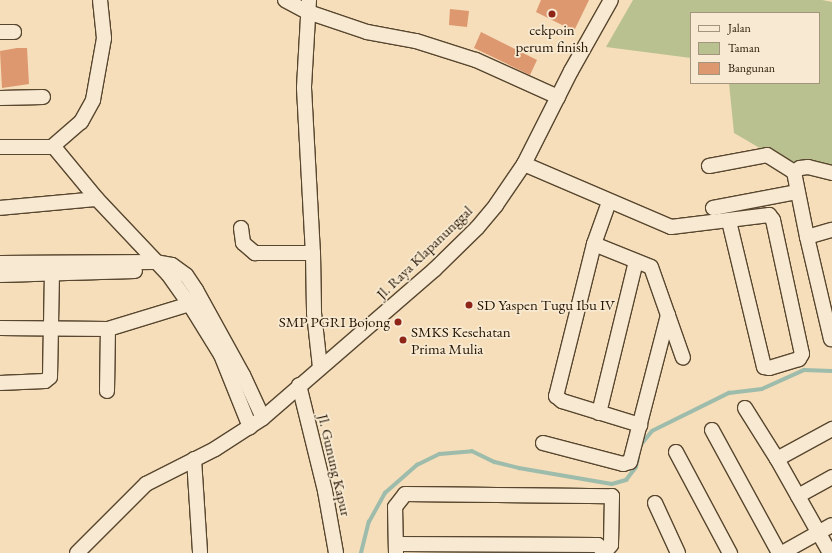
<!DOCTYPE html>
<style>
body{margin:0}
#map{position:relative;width:832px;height:553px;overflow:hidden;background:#f5deb9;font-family:"EB Garamond",serif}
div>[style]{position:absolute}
.green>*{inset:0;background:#bac190}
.stream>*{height:3.5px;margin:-1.75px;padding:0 1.75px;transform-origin:1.75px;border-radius:1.75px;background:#9dbcac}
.building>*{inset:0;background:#de9870}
.roads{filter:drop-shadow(1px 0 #58462f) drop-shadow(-1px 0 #58462f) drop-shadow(0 1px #58462f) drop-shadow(0 -1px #58462f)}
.minor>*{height:14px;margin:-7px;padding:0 7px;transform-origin:7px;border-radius:7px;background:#f8ead2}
.dots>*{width:11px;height:11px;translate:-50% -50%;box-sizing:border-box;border:2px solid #f8ead2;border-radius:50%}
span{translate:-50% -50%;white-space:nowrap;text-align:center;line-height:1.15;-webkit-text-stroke:3.5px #f8ead2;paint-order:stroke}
.poi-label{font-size:15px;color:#241401}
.left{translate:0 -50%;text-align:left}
.right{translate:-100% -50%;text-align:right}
.street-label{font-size:15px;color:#241401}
.legend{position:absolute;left:690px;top:12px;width:130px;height:72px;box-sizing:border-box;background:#f8ead2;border:1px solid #a3947e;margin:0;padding:5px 7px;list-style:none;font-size:12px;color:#241401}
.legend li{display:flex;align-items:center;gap:8px;height:20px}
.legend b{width:20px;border:1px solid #a3947e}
</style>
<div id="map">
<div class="green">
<i style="clip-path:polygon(633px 0,822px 0,832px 2px,832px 168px,818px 169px,770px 154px,734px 133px,729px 83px,819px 83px,819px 13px,691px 13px,691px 58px,606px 47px)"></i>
</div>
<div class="stream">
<i style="left:640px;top:446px;width:19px;rotate:-51deg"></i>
<i style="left:652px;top:431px;width:86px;rotate:-26.3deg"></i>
<i style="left:729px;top:393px;width:33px;rotate:-7deg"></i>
<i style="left:762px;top:389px;width:46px;rotate:-24.3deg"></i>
<i style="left:804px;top:370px;width:28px;rotate:2deg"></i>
<i style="left:361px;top:553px;width:32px;rotate:-76deg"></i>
<i style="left:369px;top:522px;width:33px;rotate:-61deg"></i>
<i style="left:385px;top:493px;width:43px;rotate:-41.2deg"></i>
<i style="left:417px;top:465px;width:25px;rotate:-26deg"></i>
<i style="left:440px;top:454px;width:32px;rotate:-5deg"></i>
<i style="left:472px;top:451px;width:25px;rotate:26deg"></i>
<i style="left:495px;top:462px;width:25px;rotate:14deg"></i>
<i style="left:519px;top:468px;width:94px;rotate:9.8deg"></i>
<i style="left:612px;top:484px;width:15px;rotate:-16deg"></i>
<i style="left:626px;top:480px;width:16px;rotate:-52deg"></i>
<i style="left:636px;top:467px;width:9px;rotate:-77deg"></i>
</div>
<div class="building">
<i style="clip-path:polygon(541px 0,589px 0,574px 31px,536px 12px)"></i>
<i style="clip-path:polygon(450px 9px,469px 11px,467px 27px,449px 25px)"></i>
<i style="clip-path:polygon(481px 32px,537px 60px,530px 75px,474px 48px)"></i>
<i style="clip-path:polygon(17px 48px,27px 48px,29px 84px,2px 88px,0 51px)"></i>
</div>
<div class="roads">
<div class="minor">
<i style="left:285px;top:0;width:26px;rotate:28deg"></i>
<i style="left:308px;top:12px;width:62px;rotate:18.7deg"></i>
<i style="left:367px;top:32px;width:50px;rotate:10.4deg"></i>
<i style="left:416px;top:41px;width:63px;rotate:17.6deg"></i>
<i style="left:476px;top:60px;width:90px;rotate:24.3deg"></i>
<i style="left:309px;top:0;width:88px;rotate:93.3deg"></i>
<i style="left:304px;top:88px;width:165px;rotate:86.9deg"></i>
<i style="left:313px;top:253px;width:60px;rotate:89deg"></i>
<i style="left:314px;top:313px;width:54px;rotate:83.7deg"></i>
<i style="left:0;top:32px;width:14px"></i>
<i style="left:0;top:98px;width:43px;rotate:-1.3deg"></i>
<i style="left:53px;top:146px;width:37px;rotate:-41deg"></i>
<i style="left:81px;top:122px;width:25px;rotate:-61deg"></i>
<i style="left:93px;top:100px;width:63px;rotate:-79.9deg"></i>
<i style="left:104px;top:38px;width:38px;rotate:-96deg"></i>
<i style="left:0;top:147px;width:54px"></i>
<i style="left:54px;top:147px;width:67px;rotate:50.4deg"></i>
<i style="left:97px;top:199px;width:103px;rotate:46.6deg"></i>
<i style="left:168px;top:274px;width:42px;rotate:54.8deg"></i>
<i style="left:192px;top:308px;width:55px;rotate:58.3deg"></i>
<i style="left:221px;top:355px;width:78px;rotate:68.1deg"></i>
<i style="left:524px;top:164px;width:160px;rotate:23.2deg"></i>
<i style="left:671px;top:227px;width:99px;rotate:-7deg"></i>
<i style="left:769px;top:215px;width:6px;rotate:51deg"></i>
<i style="left:773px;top:220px;width:137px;rotate:77.8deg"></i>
<i style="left:802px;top:354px;width:6px;rotate:121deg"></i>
<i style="left:799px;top:359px;width:31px;rotate:163deg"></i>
<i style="left:769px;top:368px;width:5px;rotate:-169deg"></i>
<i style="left:764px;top:367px;width:150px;rotate:-103.5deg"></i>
<i style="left:709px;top:166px;width:59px;rotate:-10.7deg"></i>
<i style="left:767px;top:155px;width:32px;rotate:32deg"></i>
<i style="left:794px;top:172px;width:66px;rotate:78.7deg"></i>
<i style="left:807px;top:237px;width:26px;rotate:-16deg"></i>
<i style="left:794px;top:172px;width:7px;rotate:-34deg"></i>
<i style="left:800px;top:168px;width:8px;rotate:-7deg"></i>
<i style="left:808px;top:167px;width:25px;rotate:14deg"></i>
<i style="left:609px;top:202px;width:45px;rotate:109.7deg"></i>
<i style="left:594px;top:244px;width:157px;rotate:104deg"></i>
<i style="left:556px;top:396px;width:8px;rotate:40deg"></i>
<i style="left:562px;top:401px;width:82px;rotate:17.1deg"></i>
<i style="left:0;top:208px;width:97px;rotate:-5.3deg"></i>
<i style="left:713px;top:208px;width:86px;rotate:-10.8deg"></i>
<i style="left:241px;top:228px;width:15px;rotate:82deg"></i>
<i style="left:243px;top:243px;width:16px;rotate:40deg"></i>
<i style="left:255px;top:253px;width:58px"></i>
<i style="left:807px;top:237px;width:105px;rotate:76.8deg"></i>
<i style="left:594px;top:244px;width:61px;rotate:22deg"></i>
<i style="left:651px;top:267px;width:96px;rotate:70.6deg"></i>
<i style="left:0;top:263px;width:155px;rotate:-0.4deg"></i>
<i style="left:155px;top:262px;width:17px;rotate:10deg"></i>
<i style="left:172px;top:265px;width:17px;rotate:36deg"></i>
<i style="left:186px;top:275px;width:18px;rotate:56deg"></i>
<i style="left:196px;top:290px;width:97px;rotate:61.1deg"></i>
<i style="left:243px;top:375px;width:47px;rotate:65.1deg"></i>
<i style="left:0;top:275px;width:135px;rotate:-1.7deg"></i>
<i style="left:0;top:328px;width:108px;rotate:0.5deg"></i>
<i style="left:108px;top:329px;width:86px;rotate:-17deg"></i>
<i style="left:0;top:383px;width:45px;rotate:-2.5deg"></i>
<i style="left:45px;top:381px;width:6px;rotate:-39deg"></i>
<i style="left:50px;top:377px;width:103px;rotate:-88.9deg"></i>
<i style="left:299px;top:385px;width:109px;rotate:76.2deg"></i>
<i style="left:325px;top:491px;width:63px;rotate:79.9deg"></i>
<i style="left:107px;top:391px;width:62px;rotate:-89.1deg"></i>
<i style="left:745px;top:408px;width:60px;rotate:57.9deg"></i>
<i style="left:599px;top:413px;width:156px;rotate:-76.3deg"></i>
<i style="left:712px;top:430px;width:140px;rotate:61.4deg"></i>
<i style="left:543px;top:443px;width:83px;rotate:14.7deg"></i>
<i style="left:623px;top:464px;width:7px;rotate:-16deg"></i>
<i style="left:630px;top:462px;width:152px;rotate:-75.5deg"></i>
<i style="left:676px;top:452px;width:115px;rotate:61.9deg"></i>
<i style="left:194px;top:459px;width:94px;rotate:86.3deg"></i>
<i style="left:798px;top:496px;width:39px;rotate:-29deg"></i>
<i style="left:655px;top:503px;width:55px;rotate:65.3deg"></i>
<i style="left:396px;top:544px;width:202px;rotate:0.3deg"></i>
<i style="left:598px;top:545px;width:10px;rotate:53deg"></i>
<i style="left:77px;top:553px;width:98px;rotate:-45deg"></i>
<i style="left:146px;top:484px;width:77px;rotate:-26.9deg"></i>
<i style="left:215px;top:449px;width:57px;rotate:-32.9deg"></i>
<i style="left:263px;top:418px;width:226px;rotate:-40.9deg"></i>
<i style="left:434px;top:270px;width:60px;rotate:-44.3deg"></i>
<i style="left:477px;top:228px;width:30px;rotate:-50deg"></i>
<i style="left:496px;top:205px;width:50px;rotate:-55.7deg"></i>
<i style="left:524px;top:164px;width:104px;rotate:-63.2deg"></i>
<i style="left:571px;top:71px;width:81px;rotate:-60.6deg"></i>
<i style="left:396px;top:553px;width:46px;rotate:-91.2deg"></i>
<i style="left:395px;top:507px;width:16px;rotate:-52deg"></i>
<i style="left:405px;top:494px;width:207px;rotate:0.6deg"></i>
<i style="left:612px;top:496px;width:49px;rotate:91.2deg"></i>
<i style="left:611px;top:545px;width:11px;rotate:131deg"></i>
<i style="left:782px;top:553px;width:57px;rotate:-29.2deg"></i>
<i style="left:830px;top:553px;width:108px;rotate:-119.4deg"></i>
<i style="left:777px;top:459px;width:63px;rotate:-28.6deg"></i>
</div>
</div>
<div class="dots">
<i style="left:552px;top:14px;background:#8f2418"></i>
<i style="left:469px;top:305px;background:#8f2418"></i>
<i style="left:398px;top:322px;background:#8f2418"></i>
<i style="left:403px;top:340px;background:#8f2418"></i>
</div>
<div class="poi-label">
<span style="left:552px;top:38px">cekpoin<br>perum finish</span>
<span class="left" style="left:477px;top:305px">SD Yaspen Tugu Ibu IV</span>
<span class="right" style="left:390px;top:322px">SMP PGRI Bojong</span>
<span class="left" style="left:411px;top:340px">SMKS Kesehatan<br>Prima Mulia</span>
</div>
<div class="street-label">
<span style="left:424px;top:252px;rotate:-44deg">Jl. Raya Klapanunggal</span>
<span style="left:335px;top:465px;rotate:77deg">Jl. Gunung Kapur</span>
</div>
<ul class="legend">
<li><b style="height:5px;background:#f8ead2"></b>Jalan</li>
<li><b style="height:11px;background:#bac190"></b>Taman</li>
<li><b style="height:11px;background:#de9870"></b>Bangunan</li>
</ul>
</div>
